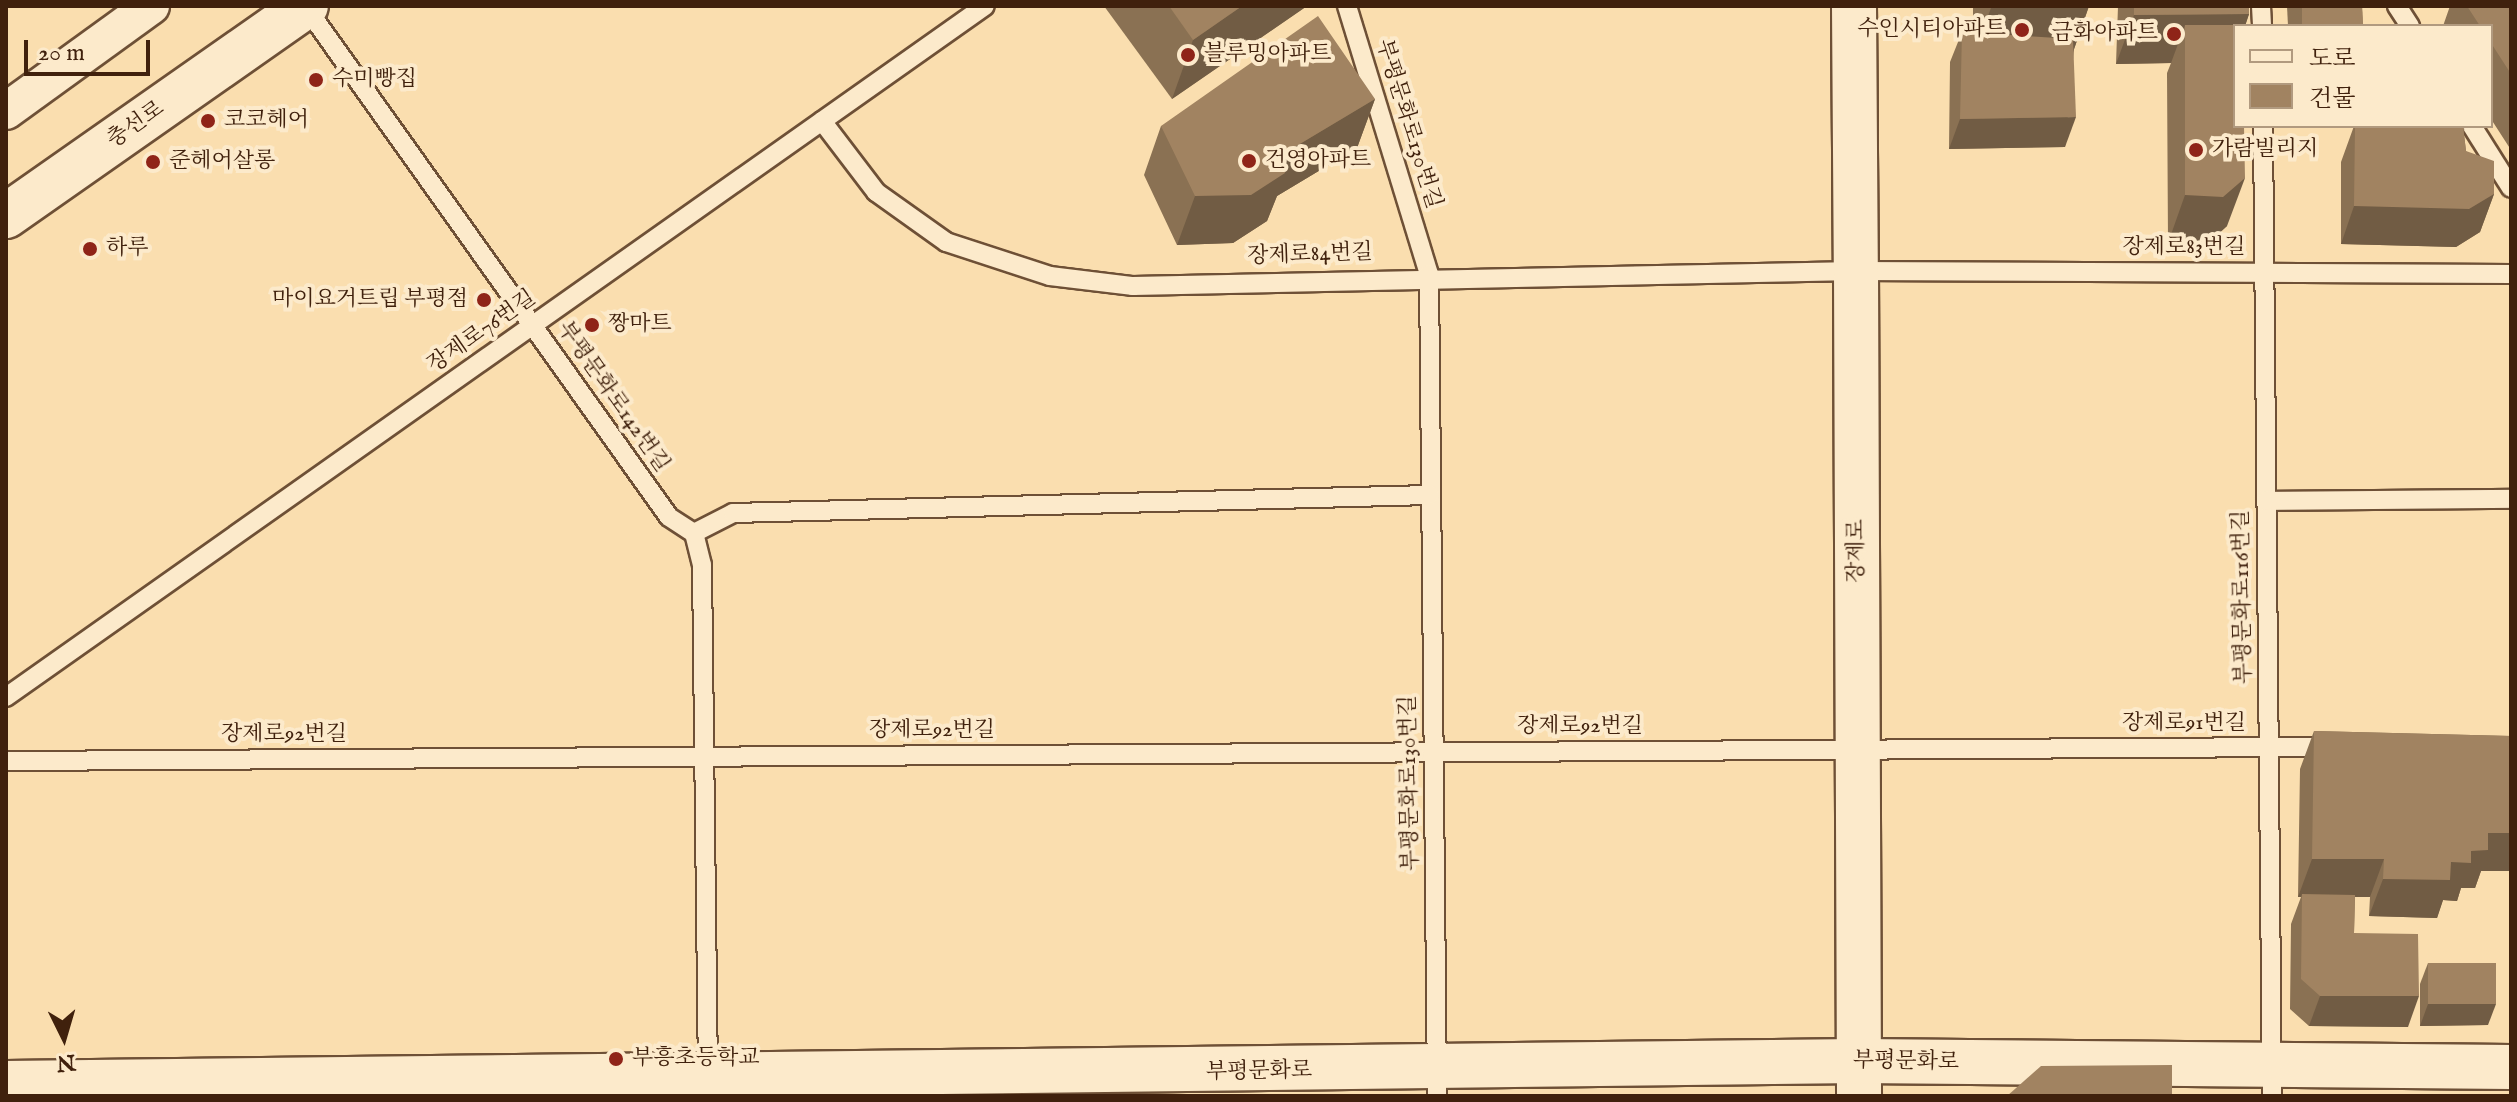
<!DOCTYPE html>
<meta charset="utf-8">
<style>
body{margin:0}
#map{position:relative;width:2517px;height:1102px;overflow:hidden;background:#fadeaf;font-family:"IM FELL English","Noto Serif KR",serif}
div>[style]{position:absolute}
.roads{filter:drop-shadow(2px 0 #6e5036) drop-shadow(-2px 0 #6e5036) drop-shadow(0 2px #6e5036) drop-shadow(0 -2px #6e5036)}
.service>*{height:18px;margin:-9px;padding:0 9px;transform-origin:9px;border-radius:9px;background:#fceacb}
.minor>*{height:36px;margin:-18px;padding:0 18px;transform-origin:18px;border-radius:18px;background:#fceacb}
.tertiary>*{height:44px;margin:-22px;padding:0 22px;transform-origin:22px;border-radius:22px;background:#fceacb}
.secondary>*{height:44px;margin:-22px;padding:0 22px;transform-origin:22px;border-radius:22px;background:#fceacb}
.wall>*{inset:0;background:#8a7153}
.shaded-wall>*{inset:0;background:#715c44}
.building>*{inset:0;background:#a18361}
.dots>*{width:22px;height:22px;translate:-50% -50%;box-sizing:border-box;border:4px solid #fceacb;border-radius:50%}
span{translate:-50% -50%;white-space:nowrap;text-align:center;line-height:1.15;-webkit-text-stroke:8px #fceacb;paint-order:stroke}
.poi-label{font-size:22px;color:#40210d}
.right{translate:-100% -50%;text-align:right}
.left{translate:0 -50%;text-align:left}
.street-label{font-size:22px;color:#40210d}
.frame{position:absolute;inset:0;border:8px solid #40210d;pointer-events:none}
.legend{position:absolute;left:2233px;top:24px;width:260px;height:104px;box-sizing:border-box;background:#fceacb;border:2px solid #b19a7f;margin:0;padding:10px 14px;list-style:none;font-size:24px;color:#40210d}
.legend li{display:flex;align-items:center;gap:16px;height:40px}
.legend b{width:40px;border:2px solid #b19a7f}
.north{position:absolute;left:24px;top:998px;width:80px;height:80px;-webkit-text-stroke:6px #fceacb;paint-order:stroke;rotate:175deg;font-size:22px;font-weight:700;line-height:32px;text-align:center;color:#40210d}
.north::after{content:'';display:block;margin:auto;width:28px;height:36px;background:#40210d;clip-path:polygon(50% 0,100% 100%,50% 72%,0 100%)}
.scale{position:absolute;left:24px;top:40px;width:126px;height:36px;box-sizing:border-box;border:4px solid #40210d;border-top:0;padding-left:10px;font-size:24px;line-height:28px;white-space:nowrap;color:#40210d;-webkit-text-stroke:6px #fceacb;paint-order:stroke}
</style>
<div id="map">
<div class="roads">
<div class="service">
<i style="left:305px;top:6px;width:627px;rotate:54.54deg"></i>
<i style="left:669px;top:517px;width:30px;rotate:33deg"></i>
<i style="left:694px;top:533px;width:33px;rotate:76deg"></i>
<i style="left:702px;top:565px;width:512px;rotate:89.33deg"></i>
<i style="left:1347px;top:6px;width:280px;rotate:73deg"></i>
<i style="left:1429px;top:274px;width:822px;rotate:89.44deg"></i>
<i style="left:2261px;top:6px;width:20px;rotate:87deg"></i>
<i style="left:2397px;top:6px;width:24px;rotate:57deg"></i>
<i style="left:822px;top:121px;width:89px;rotate:52.7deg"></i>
<i style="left:876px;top:192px;width:86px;rotate:35.5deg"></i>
<i style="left:946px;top:242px;width:109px;rotate:18.1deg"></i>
<i style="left:1050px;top:276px;width:84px;rotate:6.9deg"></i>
<i style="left:1133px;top:286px;width:723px;rotate:-1.19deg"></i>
<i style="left:1856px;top:271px;width:655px;rotate:0.26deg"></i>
<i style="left:2263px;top:126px;width:970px;rotate:89.47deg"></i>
<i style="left:2472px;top:126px;width:73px;rotate:57.8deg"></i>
<i style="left:2266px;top:501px;width:245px;rotate:-0.5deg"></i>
<i style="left:694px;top:533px;width:44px;rotate:-27.1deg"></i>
<i style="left:733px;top:513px;width:697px;rotate:-1.48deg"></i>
<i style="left:6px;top:697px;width:1198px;rotate:-35.22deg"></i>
<i style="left:6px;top:761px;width:2325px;rotate:-0.35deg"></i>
</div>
<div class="minor">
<i style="left:6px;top:111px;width:179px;rotate:-35.9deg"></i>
</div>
<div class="tertiary">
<i style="left:6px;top:216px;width:366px;rotate:-35deg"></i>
<i style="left:1856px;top:271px;width:825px;rotate:89.79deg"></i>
<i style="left:6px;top:1083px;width:1853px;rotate:-0.68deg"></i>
<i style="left:1859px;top:1061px;width:652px;rotate:0.53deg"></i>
</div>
<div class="secondary">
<i style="left:1854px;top:6px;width:265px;rotate:89.6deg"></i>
</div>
</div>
<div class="wall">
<i style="clip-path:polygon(1104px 6px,1307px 6px,1172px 99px)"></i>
<i style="clip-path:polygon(1973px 6px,2089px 6px,2074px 49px,2065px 147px,1949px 149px,1950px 62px,1962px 32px,1973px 33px)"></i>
<i style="clip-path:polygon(2118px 6px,2249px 6px,2249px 14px,2245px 26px,2235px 26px,2227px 226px,2205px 246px,2168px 243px,2167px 73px,2171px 63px,2116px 64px)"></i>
<i style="clip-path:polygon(2287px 6px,2362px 6px,2363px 26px,2288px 26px)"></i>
<i style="clip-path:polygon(2450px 6px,2511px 6px,2511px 150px,2491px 119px,2491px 26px,2443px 26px)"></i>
<i style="clip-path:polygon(1375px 99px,1357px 148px,1277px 196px,1267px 221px,1233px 243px,1177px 245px,1144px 175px,1161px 126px)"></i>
<i style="clip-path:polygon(2354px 126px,2463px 126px,2466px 151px,2494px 194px,2480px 232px,2456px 247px,2341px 244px,2341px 162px)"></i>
<i style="clip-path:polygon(2314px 731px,2511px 736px,2511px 871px,2481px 871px,2475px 888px,2461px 888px,2457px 901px,2443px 900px,2437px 918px,2369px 916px,2370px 897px,2355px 897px,2354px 933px,2408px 1027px,2309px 1026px,2290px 1009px,2291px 924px,2301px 897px,2298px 897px,2300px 769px)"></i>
<i style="clip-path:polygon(2428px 963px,2488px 1025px,2420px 1026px,2420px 984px)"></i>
</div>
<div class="shaded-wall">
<i style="clip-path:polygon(1242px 6px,1307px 6px,1172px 99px,1193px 40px)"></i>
<i style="clip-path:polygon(2089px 6px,2072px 55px,1973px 56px,1991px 8px)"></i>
<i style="clip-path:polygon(2249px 14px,2245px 26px,2185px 25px,2171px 63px,2116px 64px,2134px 15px)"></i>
<i style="clip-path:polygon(1375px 99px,1357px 148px,1277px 196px,1267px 221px,1233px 243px,1177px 245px,1195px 196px,1283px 154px)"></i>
<i style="clip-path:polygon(2076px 117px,2065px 147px,1949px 149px,1960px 119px)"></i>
<i style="clip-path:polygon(2245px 178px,2227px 226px,2205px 246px,2168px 243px,2185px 195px)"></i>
<i style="clip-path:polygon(2494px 194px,2480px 232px,2456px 247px,2341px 244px,2354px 206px)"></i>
<i style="clip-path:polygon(2488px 833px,2511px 833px,2511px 871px,2481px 871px,2475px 888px,2461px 888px,2457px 901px,2443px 900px,2437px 918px,2369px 916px,2383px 879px,2451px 862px,2471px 851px)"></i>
<i style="clip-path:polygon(2312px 859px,2384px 859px,2370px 897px,2302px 897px,2302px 894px,2301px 897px,2298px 897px)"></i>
<i style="clip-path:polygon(2320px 996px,2419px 996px,2408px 1027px,2309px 1026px)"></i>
<i style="clip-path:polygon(2428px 1004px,2496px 1004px,2488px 1025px,2420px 1026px)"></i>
</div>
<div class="building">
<i style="clip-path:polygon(1169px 6px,1242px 6px,1193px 40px)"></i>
<i style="clip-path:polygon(1991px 6px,2089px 6px,1991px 8px)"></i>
<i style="clip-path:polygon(2134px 6px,2249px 6px,2249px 14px,2134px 15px)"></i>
<i style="clip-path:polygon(2302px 6px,2362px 6px,2363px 26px,2302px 25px)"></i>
<i style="clip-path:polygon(2467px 6px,2511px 6px,2511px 74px,2491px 43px,2491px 26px,2480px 26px)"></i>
<i style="clip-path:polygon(1318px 16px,1375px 99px,1283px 154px,1285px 173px,1251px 195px,1195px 196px,1161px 126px)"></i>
<i style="clip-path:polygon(2185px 25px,2241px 25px,2241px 26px,2235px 26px,2235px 126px,2244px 126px,2245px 178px,2223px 197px,2185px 195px)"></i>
<i style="clip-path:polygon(1962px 32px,2073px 39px,2076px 117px,1960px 119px)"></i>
<i style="clip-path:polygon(2355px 126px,2463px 126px,2466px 151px,2494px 161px,2494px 194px,2469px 209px,2354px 206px)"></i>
<i style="clip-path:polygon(2314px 731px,2511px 736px,2511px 833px,2488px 833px,2488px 850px,2471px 851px,2471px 863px,2451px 862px,2450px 880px,2383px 879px,2384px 859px,2312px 859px)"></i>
<i style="clip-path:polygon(2302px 894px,2355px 895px,2354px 933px,2418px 934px,2419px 996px,2320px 996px,2301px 979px)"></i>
<i style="clip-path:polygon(2428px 963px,2496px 963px,2496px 1004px,2428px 1004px)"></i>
<i style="clip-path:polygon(2172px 1065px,2172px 1096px,2007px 1096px,2041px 1066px)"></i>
</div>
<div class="dots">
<i style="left:2022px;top:30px;background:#8f2418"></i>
<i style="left:2174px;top:34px;background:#8f2418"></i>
<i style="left:1188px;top:55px;background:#8f2418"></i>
<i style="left:316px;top:80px;background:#8f2418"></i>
<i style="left:208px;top:121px;background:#8f2418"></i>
<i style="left:2196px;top:150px;background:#8f2418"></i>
<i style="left:1249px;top:161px;background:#8f2418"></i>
<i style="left:153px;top:162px;background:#8f2418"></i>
<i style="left:90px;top:249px;background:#8f2418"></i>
<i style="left:484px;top:300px;background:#8f2418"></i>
<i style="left:592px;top:325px;background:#8f2418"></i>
<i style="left:616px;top:1059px;background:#8f2418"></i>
</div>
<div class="poi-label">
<span class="right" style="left:2006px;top:30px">수인시티아파트</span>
<span class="right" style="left:2158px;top:34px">금화아파트</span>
<span class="left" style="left:1204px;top:55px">블루밍아파트</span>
<span class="left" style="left:332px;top:80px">수미빵집</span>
<span class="left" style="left:224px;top:121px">코코헤어</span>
<span class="left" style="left:2212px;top:150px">가람빌리지</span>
<span class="left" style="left:1265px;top:161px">건영아파트</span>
<span class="left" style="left:169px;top:162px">준헤어살롱</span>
<span class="left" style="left:106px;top:249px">하루</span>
<span class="right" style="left:468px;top:300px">마이요거트립 부평점</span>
<span class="left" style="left:608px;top:325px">짱마트</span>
<span class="left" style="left:632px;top:1059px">부흥초등학교</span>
</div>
<div class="street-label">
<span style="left:1408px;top:124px;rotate:73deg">부평문화로130번길</span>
<span style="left:136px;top:125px;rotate:-35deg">충선로</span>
<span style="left:2184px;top:248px">장제로83번길</span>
<span style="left:1310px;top:255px;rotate:-2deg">장제로84번길</span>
<span style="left:482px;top:332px;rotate:-35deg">장제로76번길</span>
<span style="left:613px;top:397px;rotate:55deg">부평문화로142번길</span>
<span style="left:1857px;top:551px;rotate:-90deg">장제로</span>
<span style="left:2243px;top:597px;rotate:-91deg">부평문화로116번길</span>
<span style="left:2184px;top:724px">장제로91번길</span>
<span style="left:1580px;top:727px">장제로92번길</span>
<span style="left:932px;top:731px">장제로92번길</span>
<span style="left:284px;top:735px">장제로92번길</span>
<span style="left:1410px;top:783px;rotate:-91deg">부평문화로130번길</span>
<span style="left:1906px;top:1062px;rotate:1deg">부평문화로</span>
<span style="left:1259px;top:1072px;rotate:-1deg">부평문화로</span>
</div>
<div class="frame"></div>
<ul class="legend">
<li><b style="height:10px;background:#fceacb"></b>도로</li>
<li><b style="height:22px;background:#a18361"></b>건물</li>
</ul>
<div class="north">N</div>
<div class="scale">20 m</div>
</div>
